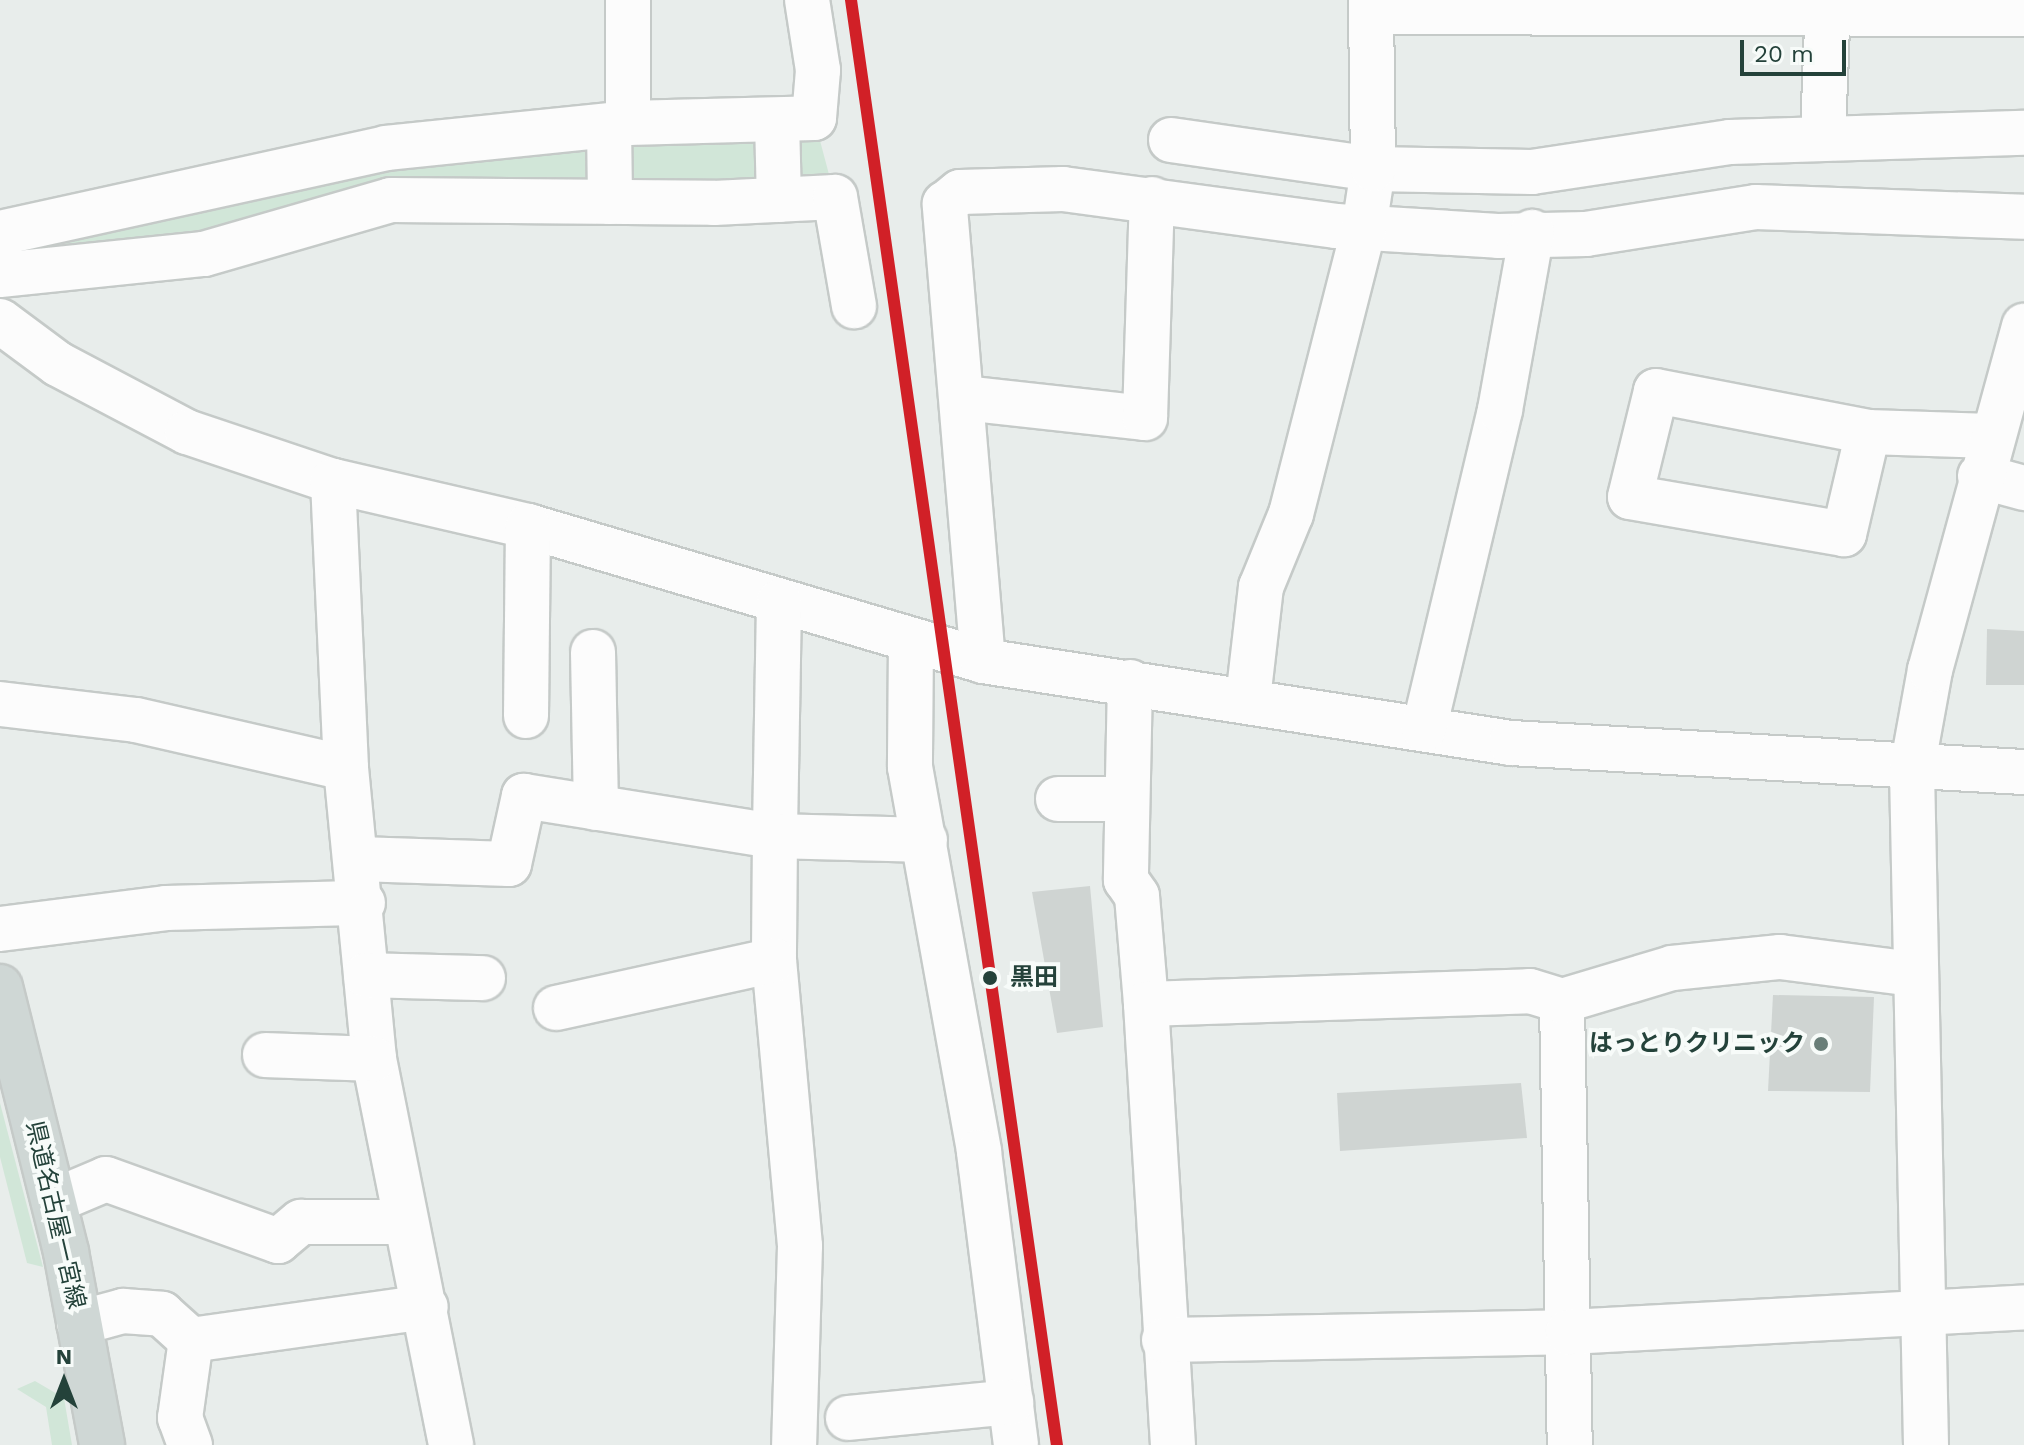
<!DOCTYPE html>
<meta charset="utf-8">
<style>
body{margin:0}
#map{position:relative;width:2024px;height:1445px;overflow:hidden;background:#e8edeb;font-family:"Work Sans","Noto Sans JP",sans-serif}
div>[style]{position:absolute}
.green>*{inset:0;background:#d1e6d8}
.building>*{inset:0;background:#cfd4d2}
.roads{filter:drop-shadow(2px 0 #c5cac8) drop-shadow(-2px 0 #c5cac8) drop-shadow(0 2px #c5cac8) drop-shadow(0 -2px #c5cac8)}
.minor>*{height:44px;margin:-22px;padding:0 22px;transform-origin:22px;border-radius:22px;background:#fcfcfc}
.major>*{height:44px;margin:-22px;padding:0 22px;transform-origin:22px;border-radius:22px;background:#cfd7d5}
.rail-1>*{height:12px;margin:-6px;padding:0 6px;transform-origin:6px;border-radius:6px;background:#d12027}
.dots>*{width:22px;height:22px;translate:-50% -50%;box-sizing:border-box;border:4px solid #f7fbf9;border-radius:50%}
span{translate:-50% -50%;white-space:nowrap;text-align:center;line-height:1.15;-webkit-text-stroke:8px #f7fbf9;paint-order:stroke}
.stop-label{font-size:24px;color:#24423a;font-weight:700}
.left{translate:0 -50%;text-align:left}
.poi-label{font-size:24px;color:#24423a;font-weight:700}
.right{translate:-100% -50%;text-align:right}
.street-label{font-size:24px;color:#24423a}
.north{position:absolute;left:24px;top:1341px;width:80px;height:80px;-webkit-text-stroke:6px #f7fbf9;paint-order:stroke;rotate:0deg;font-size:22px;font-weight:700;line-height:32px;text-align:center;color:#24423a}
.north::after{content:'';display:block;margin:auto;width:28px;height:36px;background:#24423a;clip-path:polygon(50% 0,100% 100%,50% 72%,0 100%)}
.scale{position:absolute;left:1740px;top:40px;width:106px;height:36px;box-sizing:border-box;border:4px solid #24423a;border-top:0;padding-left:10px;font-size:24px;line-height:28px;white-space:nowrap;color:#24423a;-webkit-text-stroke:6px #f7fbf9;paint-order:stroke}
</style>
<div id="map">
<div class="green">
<i style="clip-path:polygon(814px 118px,835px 197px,391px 200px,0 275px,0 233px,140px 198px)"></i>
<i style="clip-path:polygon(0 1103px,43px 1267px,27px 1263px,0 1157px)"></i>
<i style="clip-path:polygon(35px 1381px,64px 1398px,72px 1445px,52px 1445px,46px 1407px,17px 1389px)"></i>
</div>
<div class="building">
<i style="clip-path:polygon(1987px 629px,2024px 631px,2024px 685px,1986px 685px)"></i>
<i style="clip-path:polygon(1090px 886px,1103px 1027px,1057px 1033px,1032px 892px)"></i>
<i style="clip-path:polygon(1773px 995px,1874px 997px,1870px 1092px,1768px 1091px)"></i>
<i style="clip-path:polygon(1521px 1083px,1527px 1138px,1340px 1151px,1337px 1093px)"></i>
</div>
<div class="roads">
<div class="minor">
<i style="left:1371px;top:12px;width:653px;rotate:0.18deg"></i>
<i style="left:777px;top:120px;width:80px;rotate:88.6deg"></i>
<i style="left:628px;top:123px;width:123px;rotate:-90deg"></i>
<i style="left:609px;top:126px;width:76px;rotate:89.2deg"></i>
<i style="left:1823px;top:135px;width:135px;rotate:-87.9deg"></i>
<i style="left:1171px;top:140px;width:204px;rotate:8.2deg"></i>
<i style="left:1373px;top:169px;width:159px;rotate:1.1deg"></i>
<i style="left:1532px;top:172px;width:200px;rotate:-8.6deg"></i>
<i style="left:1730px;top:142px;width:294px;rotate:-1.8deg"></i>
<i style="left:0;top:233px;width:395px;rotate:-12.4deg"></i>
<i style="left:386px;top:148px;width:243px;rotate:-5.9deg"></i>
<i style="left:628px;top:123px;width:186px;rotate:-1.5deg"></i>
<i style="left:814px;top:118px;width:48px;rotate:-85.2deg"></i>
<i style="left:818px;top:70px;width:71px;rotate:-98.9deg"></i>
<i style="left:0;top:275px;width:205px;rotate:-5.9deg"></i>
<i style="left:204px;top:254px;width:195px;rotate:-16.1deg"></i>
<i style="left:391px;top:200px;width:323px;rotate:0.5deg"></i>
<i style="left:714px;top:203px;width:121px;rotate:-2.8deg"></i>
<i style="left:835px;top:197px;width:111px;rotate:80.1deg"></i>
<i style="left:0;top:321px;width:72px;rotate:36.6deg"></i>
<i style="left:58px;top:364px;width:146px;rotate:27.8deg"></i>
<i style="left:187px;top:432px;width:154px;rotate:18.6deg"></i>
<i style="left:333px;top:481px;width:200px;rotate:13deg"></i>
<i style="left:528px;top:526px;width:475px;rotate:16.5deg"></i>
<i style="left:983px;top:661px;width:534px;rotate:8.83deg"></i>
<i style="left:1511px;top:743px;width:514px;rotate:3.24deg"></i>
<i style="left:964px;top:398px;width:182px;rotate:6.3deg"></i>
<i style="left:1145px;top:418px;width:219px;rotate:-88.2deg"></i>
<i style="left:1868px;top:432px;width:105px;rotate:103.2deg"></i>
<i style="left:1844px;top:534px;width:217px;rotate:-170.2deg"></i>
<i style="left:1630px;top:497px;width:109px;rotate:-76.2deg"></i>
<i style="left:1656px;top:391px;width:216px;rotate:10.9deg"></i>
<i style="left:1868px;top:432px;width:123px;rotate:1.9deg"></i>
<i style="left:1980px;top:476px;width:46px;rotate:15.3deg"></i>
<i style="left:333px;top:481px;width:287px;rotate:87.4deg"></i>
<i style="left:346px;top:768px;width:292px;rotate:84.5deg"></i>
<i style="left:374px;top:1059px;width:394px;rotate:78.7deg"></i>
<i style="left:779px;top:602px;width:234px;rotate:91deg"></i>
<i style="left:775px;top:836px;width:150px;rotate:1.5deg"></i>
<i style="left:911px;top:642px;width:125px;rotate:90.5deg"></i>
<i style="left:910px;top:767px;width:391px;rotate:79.8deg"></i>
<i style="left:979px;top:1152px;width:295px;rotate:82.8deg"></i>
<i style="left:593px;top:652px;width:156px;rotate:88.9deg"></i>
<i style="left:983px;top:661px;width:459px;rotate:-94.8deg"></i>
<i style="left:945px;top:204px;width:19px;rotate:-39deg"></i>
<i style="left:960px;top:192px;width:103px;rotate:-1.7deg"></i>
<i style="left:1063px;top:189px;width:275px;rotate:7.7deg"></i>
<i style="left:1336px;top:226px;width:162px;rotate:3.5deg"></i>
<i style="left:1498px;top:236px;width:88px;rotate:-1.3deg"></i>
<i style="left:1586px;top:234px;width:172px;rotate:-9deg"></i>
<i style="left:1756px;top:207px;width:268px;rotate:2.1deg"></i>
<i style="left:1130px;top:682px;width:198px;rotate:91.2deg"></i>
<i style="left:1126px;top:880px;width:19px;rotate:55deg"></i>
<i style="left:1137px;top:896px;width:108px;rotate:85.2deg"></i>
<i style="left:1146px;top:1004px;width:442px;rotate:86.5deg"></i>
<i style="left:1248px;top:699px;width:113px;rotate:-83.4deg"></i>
<i style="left:1261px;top:587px;width:79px;rotate:-67.7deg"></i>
<i style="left:1291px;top:514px;width:295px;rotate:-75.7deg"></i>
<i style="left:1364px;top:228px;width:60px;rotate:-81.3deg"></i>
<i style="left:1373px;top:169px;width:169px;rotate:-90.7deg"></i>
<i style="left:0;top:704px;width:137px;rotate:6.7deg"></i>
<i style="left:136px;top:720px;width:215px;rotate:12.9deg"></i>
<i style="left:526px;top:716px;width:190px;rotate:-89.4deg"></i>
<i style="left:1424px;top:729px;width:328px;rotate:-76.6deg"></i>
<i style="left:1500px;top:410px;width:181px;rotate:-79.8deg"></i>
<i style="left:1058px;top:799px;width:69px"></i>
<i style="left:358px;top:859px;width:151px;rotate:1.9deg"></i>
<i style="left:509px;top:864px;width:70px;rotate:-77.6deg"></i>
<i style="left:524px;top:796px;width:254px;rotate:9.1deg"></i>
<i style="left:775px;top:836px;width:124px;rotate:90.5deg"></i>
<i style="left:774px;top:960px;width:287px;rotate:84.8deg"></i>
<i style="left:800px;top:1246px;width:199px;rotate:91.7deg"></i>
<i style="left:0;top:929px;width:167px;rotate:-7.2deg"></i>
<i style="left:166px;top:908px;width:197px;rotate:-1.5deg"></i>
<i style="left:366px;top:975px;width:117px;rotate:1.5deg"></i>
<i style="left:1562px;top:1001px;width:444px;rotate:89deg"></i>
<i style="left:1146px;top:1004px;width:384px;rotate:-1.9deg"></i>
<i style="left:1530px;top:991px;width:34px;rotate:17deg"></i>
<i style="left:1562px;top:1001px;width:115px;rotate:-16.7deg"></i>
<i style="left:1672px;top:968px;width:109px;rotate:-5.8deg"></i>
<i style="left:1780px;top:957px;width:134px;rotate:7.3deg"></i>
<i style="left:556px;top:1008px;width:223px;rotate:-12.4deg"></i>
<i style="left:265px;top:1055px;width:109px;rotate:2.1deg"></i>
<i style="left:54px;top:1201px;width:56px;rotate:-22.9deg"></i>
<i style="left:106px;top:1179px;width:183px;rotate:19.8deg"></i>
<i style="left:278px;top:1241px;width:30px;rotate:-40deg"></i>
<i style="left:301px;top:1222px;width:104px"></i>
<i style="left:79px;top:1323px;width:46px;rotate:-15.3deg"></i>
<i style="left:123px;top:1311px;width:39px;rotate:4deg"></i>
<i style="left:162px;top:1314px;width:39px;rotate:42deg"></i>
<i style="left:191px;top:1340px;width:237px;rotate:-8deg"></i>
<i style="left:1164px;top:1340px;width:404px;rotate:-1.1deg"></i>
<i style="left:1568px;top:1332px;width:457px;rotate:-3.1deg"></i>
<i style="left:848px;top:1418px;width:164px;rotate:-5.6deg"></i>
<i style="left:190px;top:1445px;width:29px;rotate:-110deg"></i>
<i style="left:180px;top:1418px;width:79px;rotate:-82deg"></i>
<i style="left:1926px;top:1445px;width:676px;rotate:-91.19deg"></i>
<i style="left:1912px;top:769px;width:101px;rotate:-79.7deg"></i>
<i style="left:1930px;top:670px;width:357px;rotate:-74.7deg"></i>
</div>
<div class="major">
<i style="left:0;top:987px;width:273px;rotate:76deg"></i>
<i style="left:66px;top:1252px;width:196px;rotate:79.4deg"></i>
</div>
</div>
<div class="rail-1">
<i style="left:851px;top:0;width:1460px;rotate:81.89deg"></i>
</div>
<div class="dots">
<i style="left:990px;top:978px;background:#24423a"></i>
<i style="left:1821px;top:1044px;background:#697e78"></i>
</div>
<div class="stop-label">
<span class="left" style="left:1010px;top:978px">黒田</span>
</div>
<div class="poi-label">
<span class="right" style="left:1805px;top:1044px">はっとりクリニック</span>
</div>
<div class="street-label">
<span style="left:55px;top:1215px;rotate:77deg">県道名古屋一宮線</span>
</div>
<div class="north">N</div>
<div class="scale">20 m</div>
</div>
